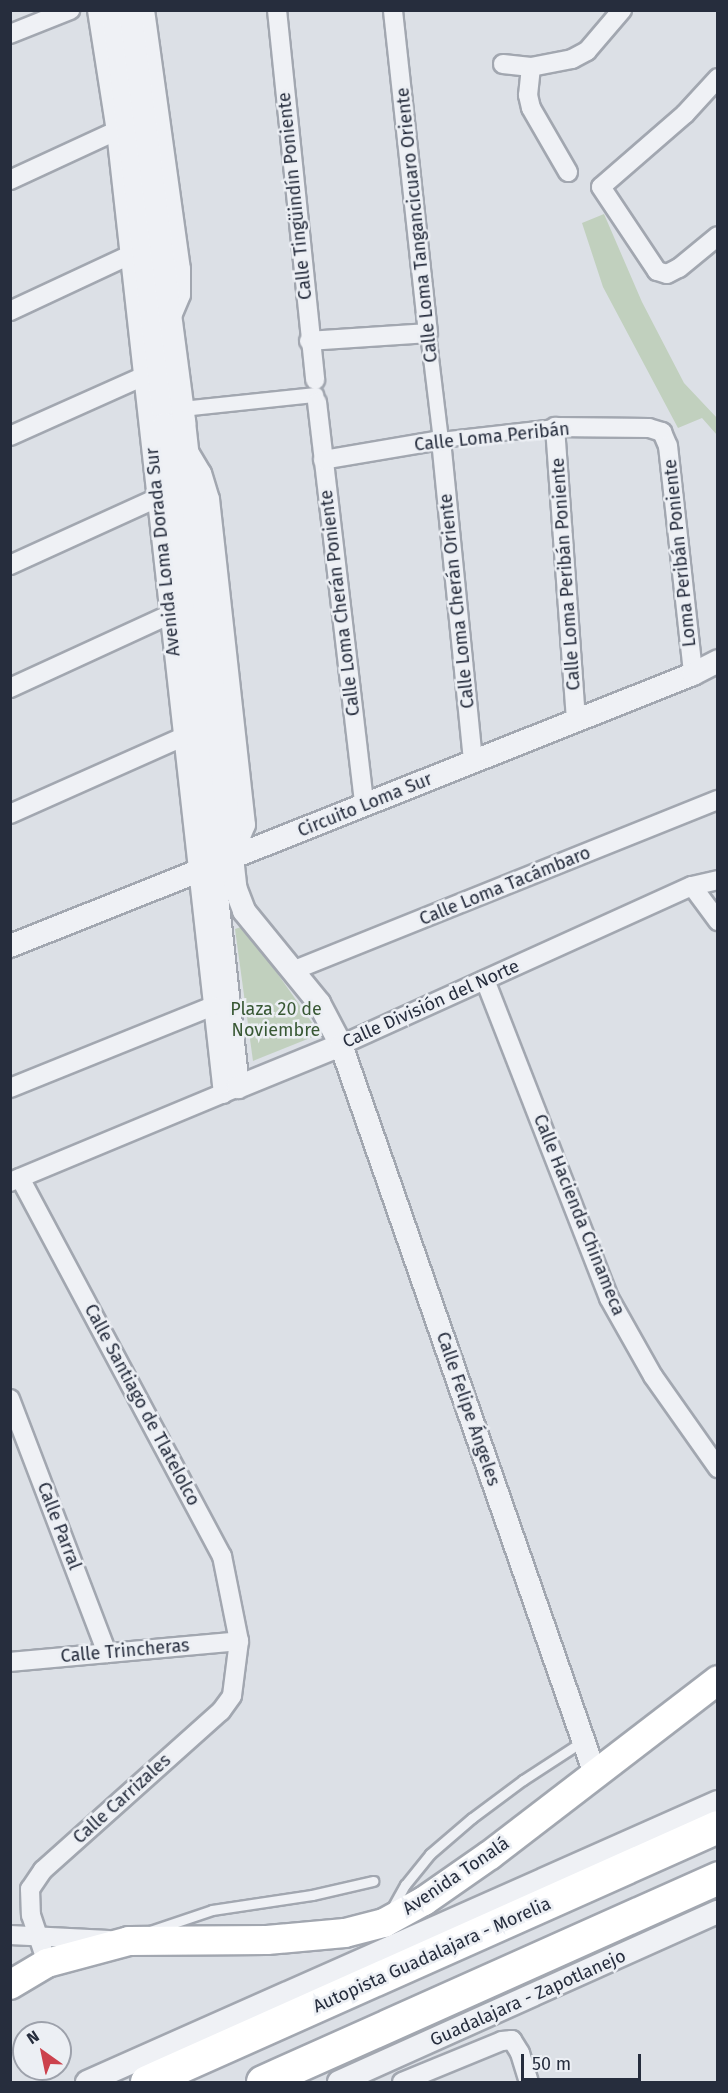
<!DOCTYPE html>
<meta charset="utf-8">
<style>
body{margin:0}
#map{position:relative;width:728px;height:2093px;overflow:hidden;background:#dce0e6;font-family:"Fira Sans",sans-serif}
div>[style]{position:absolute}
.green>*{inset:0;background:#c1d0be}
.roads{filter:drop-shadow(2px 0 #a2a7b0) drop-shadow(-2px 0 #a2a7b0) drop-shadow(0 2px #a2a7b0) drop-shadow(0 -2px #a2a7b0)}
.service>*{height:9px;margin:-4.5px;padding:0 4.5px;transform-origin:4.5px;border-radius:4.5px;background:#eff1f5}
.pedestrian>*{height:14px;margin:-7px;padding:0 7px;transform-origin:7px;border-radius:7px;background:#eff1f5}
.minor>*{height:18px;margin:-9px;padding:0 9px;transform-origin:9px;border-radius:9px;background:#eff1f5}
.tertiary>*{height:22px;margin:-11px;padding:0 11px;transform-origin:11px;border-radius:11px;background:#eff1f5}
.primary>*{height:28px;margin:-14px;padding:0 14px;transform-origin:14px;border-radius:14px;background:#fff}
.motorway>*{height:32px;margin:-16px;padding:0 16px;transform-origin:16px;border-radius:16px;background:#fff}
span{translate:-50% -50%;white-space:nowrap;text-align:center;line-height:1.15;-webkit-text-stroke:5px #eceff4;paint-order:stroke}
.street-label{font-size:18px;color:#262d3d}
.park-label{font-size:18px;color:#385834}
.frame{position:absolute;inset:0;border:12px solid #262d3d;pointer-events:none}
.north{position:absolute;left:12px;top:2021px;width:60px;height:60px;box-sizing:border-box;background:#eceff4;border:2px solid #9da1ab;border-radius:50%;rotate:327deg;font-size:16px;font-weight:700;line-height:24px;text-align:center;color:#262d3d}
.north::after{content:'';display:block;margin:auto;width:21px;height:27px;background:#cc414d;clip-path:polygon(50% 0,100% 100%,50% 72%,0 100%)}
.scale{position:absolute;left:521px;top:2054px;width:120px;height:27px;box-sizing:border-box;border:3px solid #262d3d;border-top:0;padding-left:8px;font-size:18px;line-height:21px;white-space:nowrap;color:#262d3d;-webkit-text-stroke:4px #eceff4;paint-order:stroke}
</style>
<div id="map">
<div class="green">
<i style="clip-path:polygon(604px 214px,642px 302px,684px 383px,717px 418px,717px 435px,702px 418px,678px 428px,603px 287px,582px 223px)"></i>
<i style="clip-path:polygon(244px 926px,320px 1034px,253px 1061px,235px 929px)"></i>
</div>
<div class="roads">
<div class="service">
<i style="left:391px;top:1910px;width:29px;rotate:-61deg"></i>
<i style="left:405px;top:1885px;width:40px;rotate:-51deg"></i>
<i style="left:430px;top:1854px;width:55px;rotate:-40.6deg"></i>
<i style="left:472px;top:1818px;width:64px;rotate:-36.7deg"></i>
<i style="left:523px;top:1780px;width:72px;rotate:-33deg"></i>
<i style="left:150px;top:1931px;width:65px;rotate:-18.7deg"></i>
<i style="left:212px;top:1910px;width:101px;rotate:-8.5deg"></i>
<i style="left:312px;top:1895px;width:63px;rotate:-12.9deg"></i>
</div>
<div class="pedestrian">
<i style="left:428px;top:333px;width:108px;rotate:83.1deg"></i>
<i style="left:441px;top:440px;width:115px;rotate:-6.5deg"></i>
<i style="left:182px;top:409px;width:135px;rotate:-6deg"></i>
</div>
<div class="minor">
<i style="left:97px;top:10px;width:122px;rotate:81.1deg"></i>
<i style="left:116px;top:131px;width:969px;rotate:83.66deg"></i>
<i style="left:145px;top:10px;width:261px;rotate:82.1deg"></i>
<i style="left:181px;top:269px;width:26px;rotate:90deg"></i>
<i style="left:181px;top:295px;width:26px;rotate:113deg"></i>
<i style="left:277px;top:10px;width:372px;rotate:84.1deg"></i>
<i style="left:10px;top:34px;width:65px;rotate:-21.8deg"></i>
<i style="left:503px;top:64px;width:28px;rotate:6deg"></i>
<i style="left:531px;top:67px;width:42px;rotate:-11deg"></i>
<i style="left:572px;top:59px;width:17px;rotate:-28deg"></i>
<i style="left:587px;top:51px;width:54px;rotate:-49.5deg"></i>
<i style="left:531px;top:67px;width:28px;rotate:96deg"></i>
<i style="left:528px;top:95px;width:13px;rotate:77deg"></i>
<i style="left:531px;top:108px;width:74px;rotate:60deg"></i>
<i style="left:718px;top:78px;width:49px;rotate:132.5deg"></i>
<i style="left:685px;top:114px;width:111px;rotate:139deg"></i>
<i style="left:601px;top:187px;width:101px;rotate:56.3deg"></i>
<i style="left:657px;top:271px;width:10px;rotate:17deg"></i>
<i style="left:667px;top:274px;width:13px;rotate:-27deg"></i>
<i style="left:679px;top:268px;width:50px;rotate:-39.4deg"></i>
<i style="left:10px;top:180px;width:117px;rotate:-24.8deg"></i>
<i style="left:10px;top:311px;width:132px;rotate:-25deg"></i>
<i style="left:309px;top:341px;width:119px;rotate:-3.8deg"></i>
<i style="left:428px;top:333px;width:325px;rotate:-96.2deg"></i>
<i style="left:317px;top:402px;width:406px;rotate:83.3deg"></i>
<i style="left:10px;top:436px;width:154px;rotate:-24.1deg"></i>
<i style="left:188px;top:450px;width:27px;rotate:59deg"></i>
<i style="left:202px;top:473px;width:27px;rotate:73deg"></i>
<i style="left:210px;top:499px;width:328px;rotate:83.7deg"></i>
<i style="left:246px;top:825px;width:36px;rotate:113deg"></i>
<i style="left:323px;top:460px;width:120px;rotate:-9.6deg"></i>
<i style="left:441px;top:440px;width:324px;rotate:84.3deg"></i>
<i style="left:10px;top:565px;width:162px;rotate:-24.5deg"></i>
<i style="left:10px;top:688px;width:175px;rotate:-24.7deg"></i>
<i style="left:576px;top:720px;width:294px;rotate:-94.1deg"></i>
<i style="left:555px;top:427px;width:94px;rotate:0.6deg"></i>
<i style="left:649px;top:428px;width:14px;rotate:17deg"></i>
<i style="left:662px;top:432px;width:15px;rotate:67deg"></i>
<i style="left:668px;top:446px;width:229px;rotate:83.7deg"></i>
<i style="left:10px;top:814px;width:189px;rotate:-24deg"></i>
<i style="left:692px;top:886px;width:44px;rotate:53.4deg"></i>
<i style="left:292px;top:971px;width:459px;rotate:-21.9deg"></i>
<i style="left:485px;top:980px;width:341px;rotate:68.7deg"></i>
<i style="left:609px;top:1298px;width:90px;rotate:60.6deg"></i>
<i style="left:653px;top:1376px;width:113px;rotate:54.8deg"></i>
<i style="left:341px;top:1045px;width:385px;rotate:-24.4deg"></i>
<i style="left:692px;top:886px;width:27px;rotate:-13deg"></i>
<i style="left:10px;top:1088px;width:219px;rotate:-22deg"></i>
<i style="left:20px;top:1178px;width:429px;rotate:61.9deg"></i>
<i style="left:222px;top:1556px;width:87px;rotate:78.7deg"></i>
<i style="left:239px;top:1641px;width:55px;rotate:97.3deg"></i>
<i style="left:232px;top:1696px;width:19px;rotate:126deg"></i>
<i style="left:221px;top:1711px;width:239px;rotate:138.2deg"></i>
<i style="left:43px;top:1870px;width:23px;rotate:124deg"></i>
<i style="left:30px;top:1889px;width:26px;rotate:88deg"></i>
<i style="left:31px;top:1915px;width:51px;rotate:71.6deg"></i>
<i style="left:10px;top:1182px;width:242px;rotate:-22.6deg"></i>
<i style="left:10px;top:1399px;width:272px;rotate:69.1deg"></i>
<i style="left:10px;top:1662px;width:230px;rotate:-5.2deg"></i>
<i style="left:10px;top:1935px;width:99px;rotate:2.9deg"></i>
<i style="left:402px;top:2082px;width:108px;rotate:-22.3deg"></i>
<i style="left:502px;top:2041px;width:10px;rotate:-6deg"></i>
<i style="left:512px;top:2040px;width:15px;rotate:58deg"></i>
<i style="left:520px;top:2053px;width:30px;rotate:73deg"></i>
</div>
<div class="tertiary">
<i style="left:113px;top:10px;width:417px;rotate:82.8deg"></i>
<i style="left:165px;top:424px;width:667px;rotate:83.72deg"></i>
<i style="left:238px;top:1087px;width:111px;rotate:-22.2deg"></i>
<i style="left:130px;top:10px;width:416px;rotate:82.5deg"></i>
<i style="left:184px;top:422px;width:468px;rotate:83.7deg"></i>
<i style="left:235px;top:887px;width:26px;rotate:69deg"></i>
<i style="left:244px;top:911px;width:119px;rotate:50.8deg"></i>
<i style="left:319px;top:1003px;width:47px;rotate:62.4deg"></i>
<i style="left:341px;top:1045px;width:772px;rotate:70.79deg"></i>
<i style="left:10px;top:946px;width:735px;rotate:-21.71deg"></i>
<i style="left:693px;top:674px;width:28px;rotate:-27deg"></i>
<i style="left:87px;top:2082px;width:690px;rotate:-23.93deg"></i>
<i style="left:339px;top:2082px;width:415px;rotate:-24.2deg"></i>
</div>
<div class="primary">
<i style="left:10px;top:1985px;width:43px;rotate:-30.7deg"></i>
<i style="left:47px;top:1963px;width:85px;rotate:-15deg"></i>
<i style="left:129px;top:1941px;width:138px;rotate:-0.4deg"></i>
<i style="left:267px;top:1940px;width:78px;rotate:-5.1deg"></i>
<i style="left:345px;top:1933px;width:40px;rotate:-14.4deg"></i>
<i style="left:384px;top:1923px;width:46px;rotate:-28.8deg"></i>
<i style="left:424px;top:1901px;width:80px;rotate:-34.9deg"></i>
<i style="left:490px;top:1855px;width:287px;rotate:-37.5deg"></i>
</div>
<div class="motorway">
<i style="left:147px;top:2082px;width:625px;rotate:-24.06deg"></i>
<i style="left:263px;top:2082px;width:499px;rotate:-24.1deg"></i>
</div>
</div>
<div class="street-label">
<span style="left:295px;top:196px;rotate:-96deg">Calle Tingüindín Poniente</span>
<span style="left:417px;top:225px;rotate:-96deg">Calle Loma Tangancicuaro Oriente</span>
<span style="left:492px;top:437px;rotate:-6deg">Calle Loma Peribán</span>
<span style="left:163px;top:552px;rotate:-96deg">Avenida Loma Dorada Sur</span>
<span style="left:680px;top:553px;rotate:-96deg">Loma Peribán Poniente</span>
<span style="left:566px;top:574px;rotate:-94deg">Calle Loma Peribán Poniente</span>
<span style="left:457px;top:601px;rotate:-96deg">Calle Loma Cherán Oriente</span>
<span style="left:340px;top:603px;rotate:-97deg">Calle Loma Cherán Poniente</span>
<span style="left:365px;top:805px;rotate:-22deg">Circuito Loma Sur</span>
<span style="left:505px;top:886px;rotate:-22deg">Calle Loma Tacámbaro</span>
<span style="left:431px;top:1004px;rotate:-24deg">Calle División del Norte</span>
<span style="left:579px;top:1215px;rotate:68deg">Calle Hacienda Chinameca</span>
<span style="left:142px;top:1405px;rotate:62deg">Calle Santiago de Tlatelolco</span>
<span style="left:468px;top:1409px;rotate:71deg">Calle Felipe Ángeles</span>
<span style="left:59px;top:1526px;rotate:69deg">Calle Parral</span>
<span style="left:125px;top:1651px;rotate:-5deg">Calle Trincheras</span>
<span style="left:122px;top:1799px;rotate:-42deg">Calle Carrizales</span>
<span style="left:456px;top:1876px;rotate:-34deg">Avenida Tonalá</span>
<span style="left:432px;top:1955px;rotate:-24deg">Autopista Guadalajara - Morelia</span>
<span style="left:528px;top:1998px;rotate:-24deg">Guadalajara - Zapotlanejo</span>
</div>
<div class="park-label">
<span style="left:276px;top:1020px">Plaza 20 de<br>Noviembre</span>
</div>
<div class="frame"></div>
<div class="north">N</div>
<div class="scale">50 m</div>
</div>
